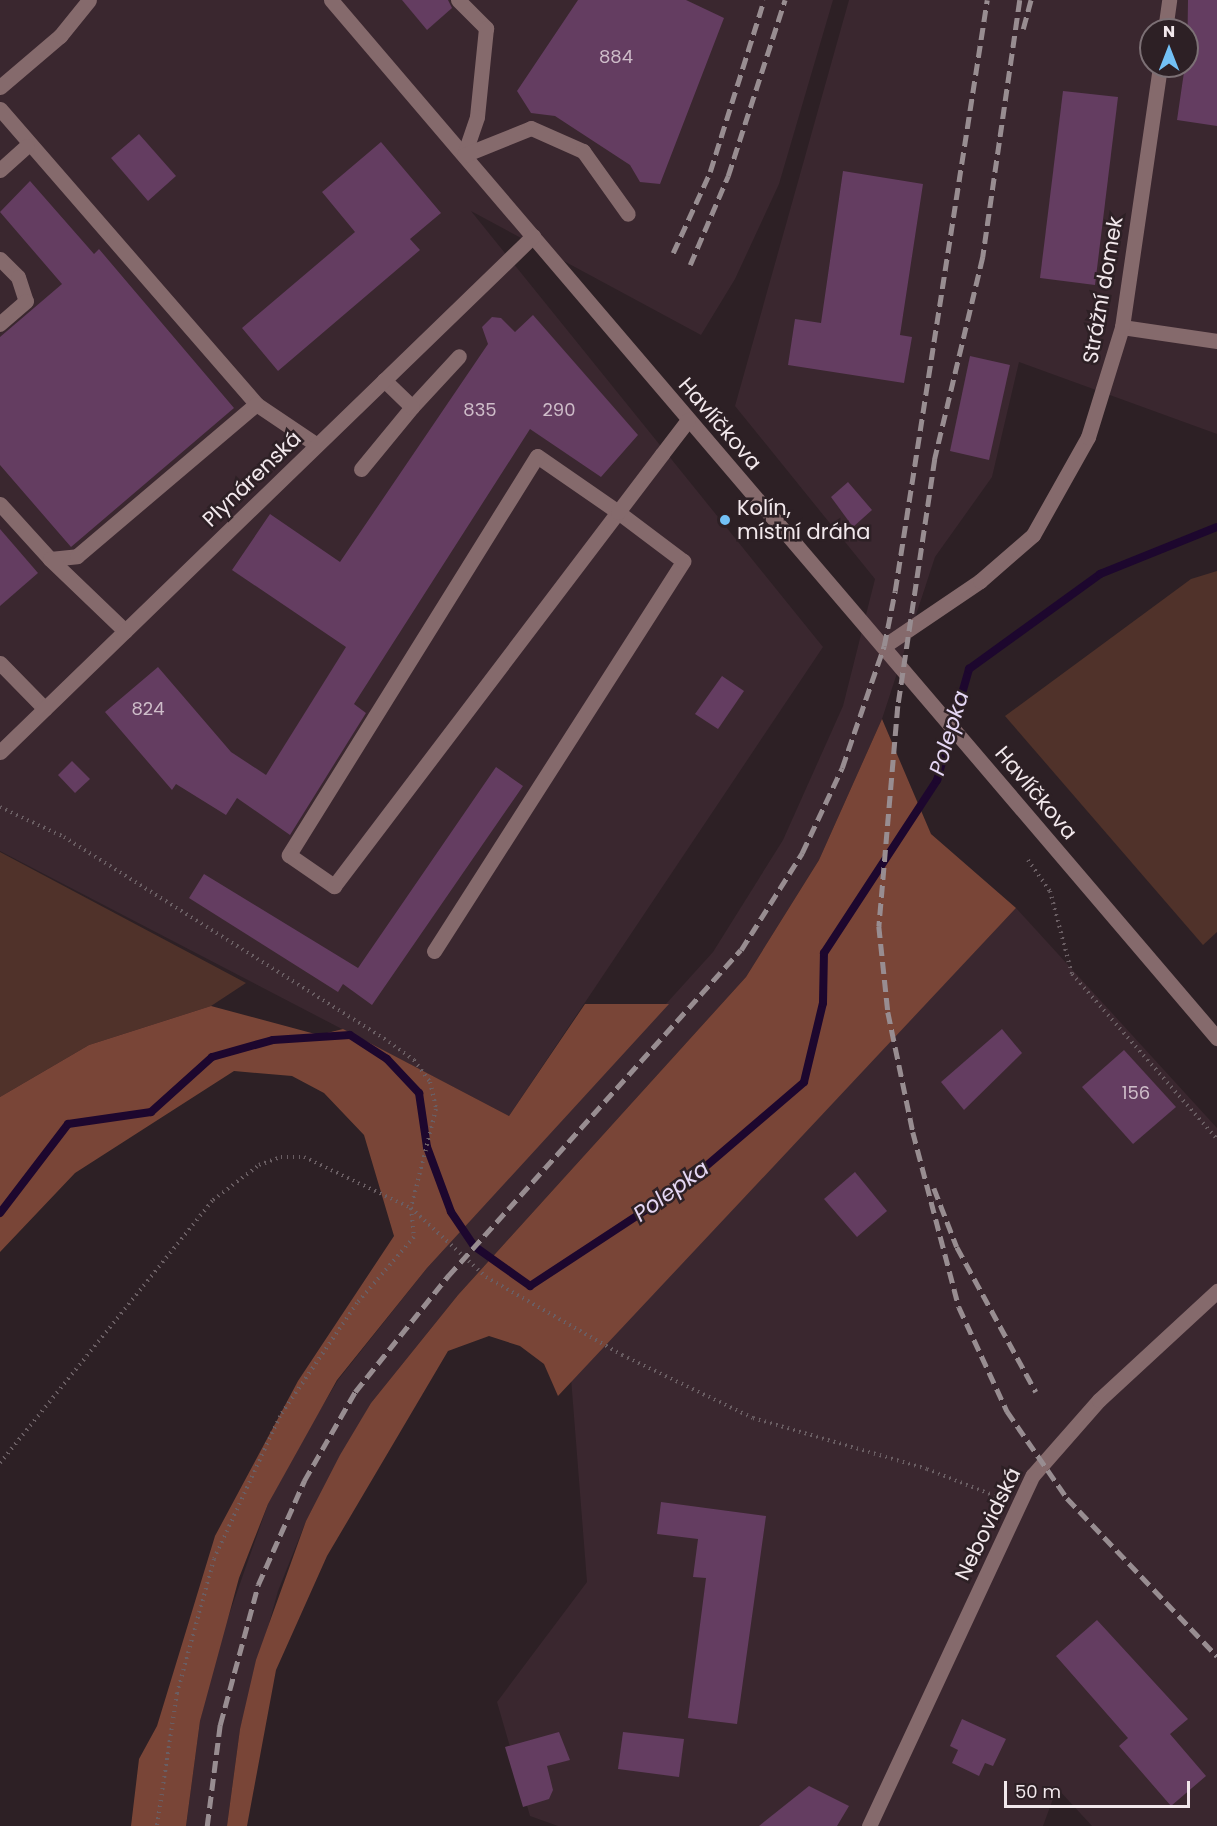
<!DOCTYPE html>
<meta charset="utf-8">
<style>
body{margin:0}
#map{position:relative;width:1217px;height:1826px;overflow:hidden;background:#2d2025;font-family:Poppins,sans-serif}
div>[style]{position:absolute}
.built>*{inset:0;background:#3a272f}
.green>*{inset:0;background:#50322a}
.forest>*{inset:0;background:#794537}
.stream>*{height:8px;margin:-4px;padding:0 4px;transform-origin:4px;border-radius:4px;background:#1d072e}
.building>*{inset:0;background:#643d61}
.path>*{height:4px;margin-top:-2px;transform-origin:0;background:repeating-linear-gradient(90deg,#6a5e63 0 1.5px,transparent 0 6px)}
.minor>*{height:15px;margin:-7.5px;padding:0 7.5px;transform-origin:7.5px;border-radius:7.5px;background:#856a6c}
.rail>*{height:4.5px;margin-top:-2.25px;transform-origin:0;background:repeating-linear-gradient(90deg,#988d91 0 12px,transparent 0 18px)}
.dots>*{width:16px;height:16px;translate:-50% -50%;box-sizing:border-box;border:3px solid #2d2025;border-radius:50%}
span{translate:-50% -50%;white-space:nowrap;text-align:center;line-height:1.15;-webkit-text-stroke:5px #2d2025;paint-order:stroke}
.number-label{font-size:18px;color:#cebdc9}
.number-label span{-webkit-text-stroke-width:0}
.street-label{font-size:21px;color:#f2e8ec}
.poi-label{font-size:21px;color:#f2e8ec}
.left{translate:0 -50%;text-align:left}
.water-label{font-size:22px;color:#e5d7f4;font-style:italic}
.north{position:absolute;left:1139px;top:18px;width:60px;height:60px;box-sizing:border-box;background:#2d2025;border:2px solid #7c7075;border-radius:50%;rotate:0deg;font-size:16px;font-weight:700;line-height:24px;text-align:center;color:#f2e8ec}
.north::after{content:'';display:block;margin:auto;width:21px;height:27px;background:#73c1f6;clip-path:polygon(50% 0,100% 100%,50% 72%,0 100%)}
.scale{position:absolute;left:1004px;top:1781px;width:186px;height:27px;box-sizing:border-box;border:3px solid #f2e8ec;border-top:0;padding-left:8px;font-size:18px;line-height:21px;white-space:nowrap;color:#f2e8ec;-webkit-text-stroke:4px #2d2025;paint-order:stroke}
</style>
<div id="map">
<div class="built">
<i style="clip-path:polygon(0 0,833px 0,779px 184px,735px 279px,701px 335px,471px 211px,823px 647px,509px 1116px,0 851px)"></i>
<i style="clip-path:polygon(evenodd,849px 0,1217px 0,1217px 434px,1019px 362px,992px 477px,935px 557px,882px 719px,819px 860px,746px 977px,458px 1295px,371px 1403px,306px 1521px,278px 1591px,240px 1729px,227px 1826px,186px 1826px,200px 1721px,217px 1649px,268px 1504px,305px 1435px,338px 1380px,427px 1268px,713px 952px,783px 840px,843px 706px,875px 579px,735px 406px,849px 0,1151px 30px,1187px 30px,1187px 66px,1151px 66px,1151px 30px)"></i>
<i style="clip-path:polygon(1016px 908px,1217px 1128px,1217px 1826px,1092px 1826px,1057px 1788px,1043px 1826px,558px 1826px,530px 1816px,497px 1702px,587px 1582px,571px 1378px)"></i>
</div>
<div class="green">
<i style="clip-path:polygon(1217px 571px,1217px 932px,1203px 945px,1005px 716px,1191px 579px)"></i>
<i style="clip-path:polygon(0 852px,246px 983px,211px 1006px,89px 1045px,0 1097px)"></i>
</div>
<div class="forest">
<i style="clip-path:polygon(882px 719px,931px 834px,1016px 908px,558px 1396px,544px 1364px,520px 1346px,489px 1336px,448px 1351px,327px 1556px,276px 1670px,247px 1826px,227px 1826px,240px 1729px,256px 1660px,306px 1521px,340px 1455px,371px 1403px,458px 1295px,746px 977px,819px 860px)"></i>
<i style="clip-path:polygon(585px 1004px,669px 1004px,427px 1268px,337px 1380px,268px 1504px,239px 1578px,200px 1721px,186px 1826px,131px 1826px,139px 1759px,157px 1726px,215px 1536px,298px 1381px,394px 1236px,364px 1135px,324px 1093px,292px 1076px,234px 1071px,75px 1173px,0 1252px,0 1097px,89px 1045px,211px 1006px,319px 1035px,343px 1029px,509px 1116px)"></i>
</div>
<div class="stream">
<i style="left:0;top:1213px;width:112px;rotate:-52.6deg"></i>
<i style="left:68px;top:1124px;width:84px;rotate:-8.2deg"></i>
<i style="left:151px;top:1112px;width:82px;rotate:-42deg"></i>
<i style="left:212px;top:1057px;width:63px;rotate:-15.6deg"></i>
<i style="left:273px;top:1040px;width:77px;rotate:-3.7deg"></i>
<i style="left:350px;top:1035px;width:44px;rotate:33deg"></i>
<i style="left:387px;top:1059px;width:47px;rotate:46.7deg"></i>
<i style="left:419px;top:1093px;width:55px;rotate:81.6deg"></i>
<i style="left:427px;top:1147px;width:69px;rotate:69.7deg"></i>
<i style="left:451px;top:1212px;width:41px;rotate:55.9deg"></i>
<i style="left:474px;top:1246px;width:69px;rotate:35.5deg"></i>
<i style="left:530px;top:1286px;width:184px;rotate:-33.3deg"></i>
<i style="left:684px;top:1185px;width:158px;rotate:-40.6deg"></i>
<i style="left:804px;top:1082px;width:81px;rotate:-76.5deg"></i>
<i style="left:823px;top:1003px;width:50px;rotate:-88.9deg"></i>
<i style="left:824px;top:953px;width:207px;rotate:-56.8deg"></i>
<i style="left:937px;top:780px;width:116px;rotate:-73.9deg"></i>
<i style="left:969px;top:669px;width:162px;rotate:-35.9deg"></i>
<i style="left:1100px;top:574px;width:126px;rotate:-21.9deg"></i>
</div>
<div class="building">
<i style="clip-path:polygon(402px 0,448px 0,452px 8px,427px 30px)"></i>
<i style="clip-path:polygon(578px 0,686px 0,724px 18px,660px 184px,640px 182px,630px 165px,555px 116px,531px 113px,517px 91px)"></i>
<i style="clip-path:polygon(1188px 0,1217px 0,1217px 126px,1177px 120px,1184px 72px,1178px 66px,1187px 66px)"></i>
<i style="clip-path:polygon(1063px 91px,1118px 97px,1095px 285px,1040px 278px)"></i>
<i style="clip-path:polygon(139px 134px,176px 176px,148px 201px,111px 158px)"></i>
<i style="clip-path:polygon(381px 142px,441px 213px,410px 239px,420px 250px,278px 371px,242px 328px,355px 232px,322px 192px)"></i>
<i style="clip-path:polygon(843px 171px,923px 184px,900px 335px,912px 337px,904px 383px,788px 365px,795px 319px,821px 323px)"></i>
<i style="clip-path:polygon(30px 181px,94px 254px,99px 249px,234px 408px,71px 547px,0 465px,0 337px,62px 284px,0 212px)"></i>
<i style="clip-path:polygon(533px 315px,638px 435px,601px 477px,530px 429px,354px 704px,366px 713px,290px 835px,237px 798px,226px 815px,176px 784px,172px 790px,105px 712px,158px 667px,231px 752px,266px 775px,346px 647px,232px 570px,270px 514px,340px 562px,488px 344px,482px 327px,492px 317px,501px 318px,515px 332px)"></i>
<i style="clip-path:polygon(970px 356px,1010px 365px,989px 460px,950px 451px)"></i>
<i style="clip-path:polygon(848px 482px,872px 510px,853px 527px,831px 497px)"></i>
<i style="clip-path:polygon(0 529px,38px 573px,0 606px)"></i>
<i style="clip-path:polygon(722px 676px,744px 691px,718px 729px,695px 714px)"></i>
<i style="clip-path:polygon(72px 761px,90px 779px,75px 793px,58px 775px)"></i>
<i style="clip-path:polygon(496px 767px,523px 786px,372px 1005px,343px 984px,338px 992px,189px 898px,204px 874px,358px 968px)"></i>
<i style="clip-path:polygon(1002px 1029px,1022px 1053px,964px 1110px,941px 1082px)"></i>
<i style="clip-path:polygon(1124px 1050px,1176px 1107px,1133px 1144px,1082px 1087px)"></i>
<i style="clip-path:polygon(855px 1172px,887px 1211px,857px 1237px,824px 1199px)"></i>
<i style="clip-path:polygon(661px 1502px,766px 1516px,737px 1724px,688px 1718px,706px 1578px,693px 1577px,698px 1539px,657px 1534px)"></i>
<i style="clip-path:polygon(1097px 1620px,1188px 1719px,1170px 1734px,1206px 1776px,1171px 1806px,1119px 1746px,1128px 1738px,1056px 1656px)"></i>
<i style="clip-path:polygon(962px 1719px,1006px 1739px,993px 1766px,985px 1763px,979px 1776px,952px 1763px,958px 1750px,950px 1746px)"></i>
<i style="clip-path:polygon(559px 1732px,570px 1760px,547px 1766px,553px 1790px,549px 1799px,523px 1807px,505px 1747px)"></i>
<i style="clip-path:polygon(623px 1732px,684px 1739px,679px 1777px,618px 1769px)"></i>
<i style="clip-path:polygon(809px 1786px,849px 1806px,837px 1826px,759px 1826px)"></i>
</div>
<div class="path">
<i style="left:0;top:807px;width:71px;rotate:25.1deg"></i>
<i style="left:64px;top:837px;width:384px;rotate:32.2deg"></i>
<i style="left:389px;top:1042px;width:31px;rotate:36deg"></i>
<i style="left:414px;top:1060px;width:27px;rotate:54deg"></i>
<i style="left:430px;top:1082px;width:28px;rotate:77deg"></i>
<i style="left:436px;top:1109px;width:102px;rotate:104.2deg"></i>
<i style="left:411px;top:1208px;width:29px;rotate:84deg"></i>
<i style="left:414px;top:1237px;width:87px;rotate:130.8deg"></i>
<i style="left:357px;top:1303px;width:137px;rotate:124.3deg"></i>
<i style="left:280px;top:1416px;width:157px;rotate:114.8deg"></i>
<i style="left:214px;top:1559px;width:139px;rotate:105.4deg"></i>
<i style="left:177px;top:1693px;width:134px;rotate:98.6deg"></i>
<i style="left:1028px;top:860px;width:38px;rotate:55deg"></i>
<i style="left:1050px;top:891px;width:86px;rotate:75.2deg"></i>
<i style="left:1072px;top:974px;width:220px;rotate:48.7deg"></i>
<i style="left:0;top:1463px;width:338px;rotate:-51deg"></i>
<i style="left:213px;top:1200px;width:58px;rotate:-37.3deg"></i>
<i style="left:259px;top:1165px;width:23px;rotate:-20deg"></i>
<i style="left:281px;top:1157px;width:23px"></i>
<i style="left:304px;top:1157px;width:119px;rotate:25.5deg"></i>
<i style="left:411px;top:1208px;width:102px;rotate:42.6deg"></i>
<i style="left:486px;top:1277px;width:157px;rotate:29.8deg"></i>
<i style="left:622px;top:1355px;width:145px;rotate:25.7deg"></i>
<i style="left:753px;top:1418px;width:181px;rotate:16.3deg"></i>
<i style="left:927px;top:1469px;width:79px;rotate:21.7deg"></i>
</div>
<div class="minor">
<i style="left:331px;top:0;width:1365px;rotate:49.52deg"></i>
<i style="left:458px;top:0;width:40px;rotate:45deg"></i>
<i style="left:486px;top:28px;width:89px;rotate:95.8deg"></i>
<i style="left:477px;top:117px;width:40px;rotate:108.9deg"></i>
<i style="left:1165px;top:30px;width:30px;rotate:-82deg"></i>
<i style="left:0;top:87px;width:79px;rotate:-40.4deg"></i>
<i style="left:60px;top:36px;width:46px;rotate:-51.1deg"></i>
<i style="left:0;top:109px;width:391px;rotate:49deg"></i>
<i style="left:256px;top:404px;width:73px;rotate:33.9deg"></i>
<i style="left:464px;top:155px;width:72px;rotate:-21.9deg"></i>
<i style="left:531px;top:128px;width:57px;rotate:23.9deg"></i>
<i style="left:583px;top:151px;width:77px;rotate:54.5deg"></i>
<i style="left:0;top:170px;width:36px;rotate:-42deg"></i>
<i style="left:0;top:259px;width:25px;rotate:45deg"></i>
<i style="left:18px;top:277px;width:25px;rotate:72deg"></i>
<i style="left:26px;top:301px;width:35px;rotate:139deg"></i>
<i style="left:1122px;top:327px;width:96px;rotate:8.4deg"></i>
<i style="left:412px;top:407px;width:69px;rotate:-47.3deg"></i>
<i style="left:361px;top:469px;width:80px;rotate:-50.6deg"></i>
<i style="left:412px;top:407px;width:39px;rotate:-136deg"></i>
<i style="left:0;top:504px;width:74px;rotate:47.7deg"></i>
<i style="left:50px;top:559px;width:27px;rotate:-6deg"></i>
<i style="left:77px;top:556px;width:235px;rotate:-40.3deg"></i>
<i style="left:50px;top:559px;width:104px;rotate:43.8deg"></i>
<i style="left:884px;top:646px;width:116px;rotate:-34.1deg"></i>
<i style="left:980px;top:581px;width:70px;rotate:-41deg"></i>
<i style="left:1033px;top:535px;width:112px;rotate:-60.7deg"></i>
<i style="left:1088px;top:437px;width:115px;rotate:-72.8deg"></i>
<i style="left:1122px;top:327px;width:264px;rotate:-81.7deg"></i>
<i style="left:0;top:663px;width:64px;rotate:45.6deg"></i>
<i style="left:0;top:752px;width:742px;rotate:-44.07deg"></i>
<i style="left:434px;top:951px;width:463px;rotate:-57.4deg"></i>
<i style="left:683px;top:561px;width:81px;rotate:-143deg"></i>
<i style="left:618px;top:512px;width:98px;rotate:-145.3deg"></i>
<i style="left:537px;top:456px;width:470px;rotate:121.9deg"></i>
<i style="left:289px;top:855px;width:55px;rotate:34.6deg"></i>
<i style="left:334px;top:886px;width:470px;rotate:-52.8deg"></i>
<i style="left:618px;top:512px;width:73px;rotate:-52.8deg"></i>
<i style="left:662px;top:454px;width:43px;rotate:-52.6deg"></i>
<i style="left:869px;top:1826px;width:387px;rotate:-65deg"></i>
<i style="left:1033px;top:1475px;width:100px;rotate:-48.7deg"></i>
<i style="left:1099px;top:1400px;width:161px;rotate:-42.7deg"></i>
</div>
<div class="rail">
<i style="left:1020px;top:0;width:260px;rotate:98.2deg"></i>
<i style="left:983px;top:257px;width:208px;rotate:103.4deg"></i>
<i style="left:935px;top:459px;width:250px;rotate:98.5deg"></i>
<i style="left:898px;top:706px;width:221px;rotate:94.9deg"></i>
<i style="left:879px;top:926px;width:86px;rotate:84deg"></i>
<i style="left:888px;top:1012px;width:123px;rotate:78.2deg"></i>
<i style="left:913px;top:1132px;width:181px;rotate:75.3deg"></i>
<i style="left:959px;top:1307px;width:115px;rotate:65.2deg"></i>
<i style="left:1007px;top:1411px;width:106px;rotate:55.4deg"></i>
<i style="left:1067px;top:1498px;width:218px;rotate:46.5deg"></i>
<i style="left:1023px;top:29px;width:30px;rotate:-75deg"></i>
<i style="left:673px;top:253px;width:89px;rotate:-65.4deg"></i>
<i style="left:710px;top:172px;width:180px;rotate:-72.6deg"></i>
<i style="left:690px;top:265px;width:97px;rotate:-66.9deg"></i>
<i style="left:728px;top:176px;width:185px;rotate:-72.1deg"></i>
<i style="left:934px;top:1188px;width:63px;rotate:68.7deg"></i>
<i style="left:957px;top:1247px;width:165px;rotate:61.4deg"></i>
<i style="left:207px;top:1826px;width:102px;rotate:-82.7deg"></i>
<i style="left:220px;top:1725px;width:145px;rotate:-74.8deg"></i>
<i style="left:258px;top:1585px;width:114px;rotate:-66.1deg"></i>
<i style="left:304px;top:1481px;width:103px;rotate:-60.2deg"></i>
<i style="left:355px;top:1392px;width:149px;rotate:-51.3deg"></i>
<i style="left:448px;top:1276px;width:438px;rotate:-48.1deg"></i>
<i style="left:741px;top:950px;width:115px;rotate:-57.8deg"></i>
<i style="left:802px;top:853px;width:94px;rotate:-64.8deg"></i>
<i style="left:842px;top:768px;width:129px;rotate:-71deg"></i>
<i style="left:884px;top:646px;width:56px;rotate:-78.7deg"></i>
<i style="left:895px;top:591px;width:598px;rotate:-81.15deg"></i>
</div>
<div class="dots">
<i style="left:725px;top:520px;background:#73c1f6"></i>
</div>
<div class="number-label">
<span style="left:616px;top:57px">884</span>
<span style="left:480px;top:410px">835</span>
<span style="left:559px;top:410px">290</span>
<span style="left:148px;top:709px">824</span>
<span style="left:1136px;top:1093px">156</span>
</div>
<div class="street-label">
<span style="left:1103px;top:290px;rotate:-80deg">Strážní domek</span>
<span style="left:720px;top:424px;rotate:49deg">Havlíčkova</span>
<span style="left:252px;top:479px;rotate:-44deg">Plynárenská</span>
<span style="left:1036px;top:793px;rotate:50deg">Havlíčkova</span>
<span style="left:988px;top:1524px;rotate:-64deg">Nebovidská</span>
</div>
<div class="poi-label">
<span class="left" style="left:737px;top:520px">Kolín,<br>místní dráha</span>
</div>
<div class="water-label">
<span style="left:949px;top:733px;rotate:-73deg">Polepka</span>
<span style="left:671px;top:1191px;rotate:-36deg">Polepka</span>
</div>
<div class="north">N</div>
<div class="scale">50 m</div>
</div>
